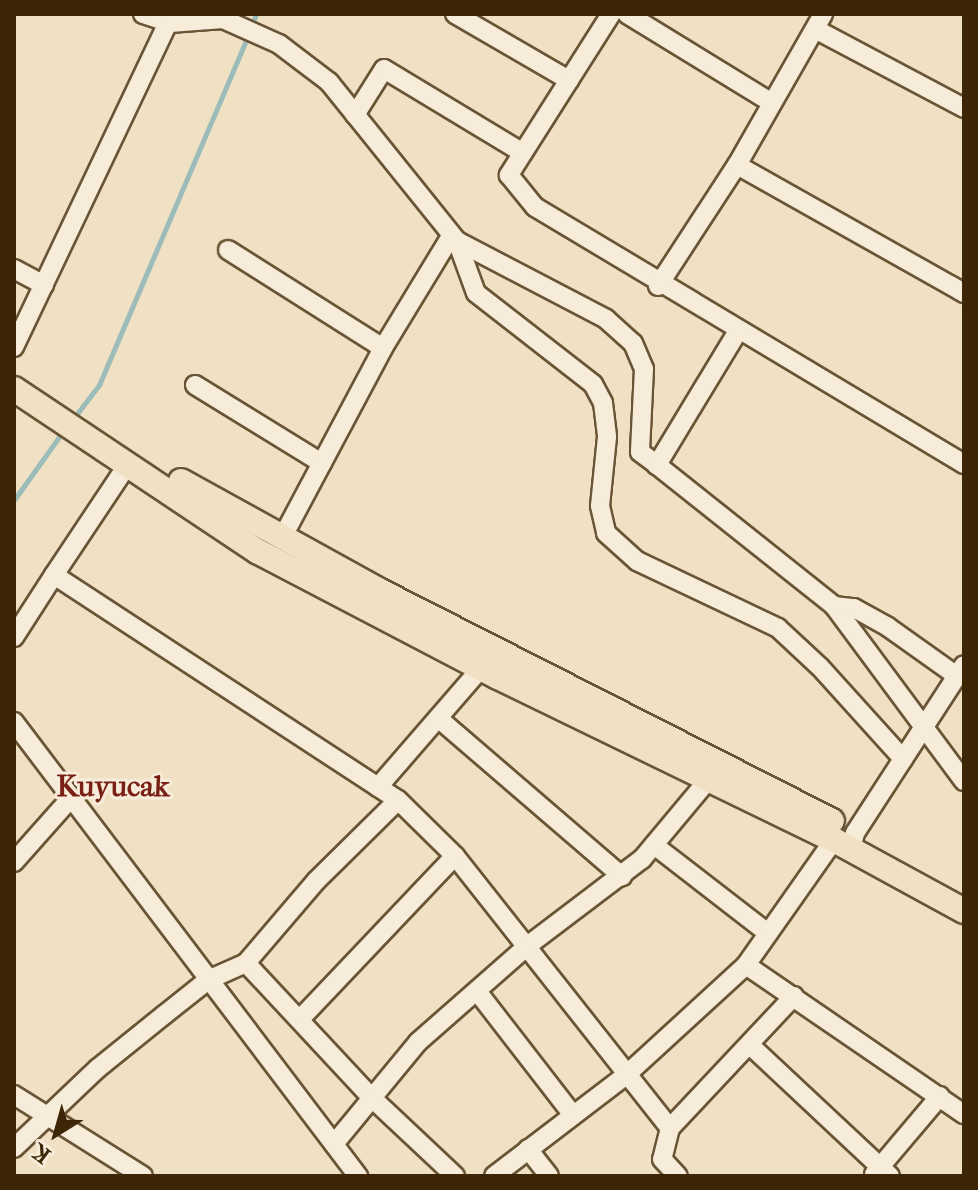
<!DOCTYPE html>
<style>
body{margin:0}
#map{position:relative;width:978px;height:1190px;overflow:hidden;background:#f1e1c4;font-family:"IM FELL French Canon",serif}
div>[style]{position:absolute}
.stream>*{height:5px;margin:-2.5px;padding:0 2.5px;transform-origin:2.5px;border-radius:2.5px;background:#9bbcb9}
.roads{filter:drop-shadow(2px 0 #695535) drop-shadow(-2px 0 #695535) drop-shadow(0 2px #695535) drop-shadow(0 -2px #695535)}
.minor>*{height:18px;margin:-9px;padding:0 9px;transform-origin:9px;border-radius:9px;background:#f6ecd9}
.major>*{height:24px;margin:-12px;padding:0 12px;transform-origin:12px;border-radius:12px;background:#f1e1c4}
span{translate:-50% -50%;white-space:nowrap;text-align:center;line-height:1.15;-webkit-text-stroke:6px #f6ecd9;paint-order:stroke}
.district-label{font-size:30px;color:#7a1f14;font-weight:700}
.frame{position:absolute;inset:0;border:16px solid #3c2605;pointer-events:none}
.north{position:absolute;left:16px;top:1094px;width:80px;height:80px;-webkit-text-stroke:6px #f6ecd9;paint-order:stroke;rotate:217deg;font-size:22px;font-weight:700;line-height:32px;text-align:center;color:#3c2605}
.north::after{content:'';display:block;margin:auto;width:28px;height:36px;background:#3c2605;clip-path:polygon(50% 0,100% 100%,50% 72%,0 100%)}
</style>
<div id="map">
<div class="stream">
<i style="left:251px;top:27px;width:14px;rotate:-69deg"></i>
<i style="left:73px;top:419px;width:43px;rotate:-52.6deg"></i>
<i style="left:99px;top:385px;width:379px;rotate:-66.9deg"></i>
<i style="left:14px;top:500px;width:86px;rotate:-54.5deg"></i>
</div>
<div class="roads">
<div class="minor">
<i style="left:143px;top:14px;width:28px;rotate:18deg"></i>
<i style="left:170px;top:23px;width:53px;rotate:-4.3deg"></i>
<i style="left:223px;top:19px;width:61px;rotate:24.1deg"></i>
<i style="left:279px;top:44px;width:63px;rotate:37.2deg"></i>
<i style="left:329px;top:82px;width:204px;rotate:51.2deg"></i>
<i style="left:457px;top:241px;width:55px;rotate:69.9deg"></i>
<i style="left:476px;top:293px;width:148px;rotate:37.9deg"></i>
<i style="left:593px;top:384px;width:21px;rotate:62deg"></i>
<i style="left:603px;top:403px;width:34px;rotate:83deg"></i>
<i style="left:607px;top:437px;width:69px;rotate:95.8deg"></i>
<i style="left:600px;top:506px;width:28px;rotate:77deg"></i>
<i style="left:606px;top:533px;width:42px;rotate:42.1deg"></i>
<i style="left:637px;top:561px;width:156px;rotate:25.4deg"></i>
<i style="left:778px;top:628px;width:57px;rotate:42.9deg"></i>
<i style="left:820px;top:667px;width:124px;rotate:47.9deg"></i>
<i style="left:455px;top:14px;width:132px;rotate:30.1deg"></i>
<i style="left:611px;top:14px;width:191px;rotate:122.4deg"></i>
<i style="left:509px;top:175px;width:41px;rotate:50.9deg"></i>
<i style="left:535px;top:207px;width:500px;rotate:30.92deg"></i>
<i style="left:627px;top:14px;width:170px;rotate:31.5deg"></i>
<i style="left:815px;top:29px;width:169px;rotate:27.9deg"></i>
<i style="left:355px;top:115px;width:54px;rotate:-57.8deg"></i>
<i style="left:384px;top:69px;width:162px;rotate:31.1deg"></i>
<i style="left:737px;top:165px;width:261px;rotate:29.4deg"></i>
<i style="left:457px;top:241px;width:168px;rotate:27.6deg"></i>
<i style="left:606px;top:319px;width:36px;rotate:42deg"></i>
<i style="left:633px;top:343px;width:28px;rotate:67deg"></i>
<i style="left:644px;top:369px;width:83px;rotate:92.8deg"></i>
<i style="left:640px;top:452px;width:21px;rotate:37deg"></i>
<i style="left:228px;top:250px;width:183px;rotate:32.3deg"></i>
<i style="left:14px;top:269px;width:34px;rotate:28deg"></i>
<i style="left:658px;top:286px;width:145px;rotate:-56.9deg"></i>
<i style="left:737px;top:165px;width:174px;rotate:-60.3deg"></i>
<i style="left:738px;top:331px;width:157px;rotate:121.2deg"></i>
<i style="left:657px;top:465px;width:226px;rotate:38.5deg"></i>
<i style="left:834px;top:606px;width:218px;rotate:53.4deg"></i>
<i style="left:14px;top:347px;width:369px;rotate:-64.6deg"></i>
<i style="left:195px;top:385px;width:149px;rotate:31.6deg"></i>
<i style="left:282px;top:538px;width:215px;rotate:-62deg"></i>
<i style="left:383px;top:348px;width:131px;rotate:-58.7deg"></i>
<i style="left:54px;top:575px;width:133px;rotate:-56.3deg"></i>
<i style="left:834px;top:606px;width:20px;rotate:6deg"></i>
<i style="left:854px;top:608px;width:39px;rotate:29deg"></i>
<i style="left:888px;top:627px;width:85px;rotate:35.4deg"></i>
<i style="left:14px;top:637px;width:74px;rotate:-57.2deg"></i>
<i style="left:54px;top:575px;width:411px;rotate:33.2deg"></i>
<i style="left:398px;top:800px;width:80px;rotate:44.5deg"></i>
<i style="left:455px;top:856px;width:347px;rotate:51.7deg"></i>
<i style="left:670px;top:1128px;width:32px;rotate:104deg"></i>
<i style="left:662px;top:1159px;width:23px;rotate:47deg"></i>
<i style="left:438px;top:718px;width:243px;rotate:40.7deg"></i>
<i style="left:14px;top:722px;width:570px;rotate:52.85deg"></i>
<i style="left:378px;top:787px;width:157px;rotate:-49.1deg"></i>
<i style="left:654px;top:845px;width:144px;rotate:37.7deg"></i>
<i style="left:851px;top:849px;width:16px;rotate:-76deg"></i>
<i style="left:855px;top:833px;width:200px;rotate:-57deg"></i>
<i style="left:14px;top:862px;width:83px;rotate:-48.4deg"></i>
<i style="left:246px;top:963px;width:185px;rotate:47deg"></i>
<i style="left:372px;top:1098px;width:114px;rotate:43.2deg"></i>
<i style="left:746px;top:965px;width:264px;rotate:34.4deg"></i>
<i style="left:477px;top:991px;width:157px;rotate:52.3deg"></i>
<i style="left:302px;top:1017px;width:222px;rotate:-46.5deg"></i>
<i style="left:752px;top:1047px;width:189px;rotate:43.1deg"></i>
<i style="left:14px;top:1095px;width:152px;rotate:32.1deg"></i>
<i style="left:670px;top:1128px;width:181px;rotate:-46.8deg"></i>
<i style="left:334px;top:1144px;width:132px;rotate:-50.5deg"></i>
<i style="left:418px;top:1042px;width:144px;rotate:-41.3deg"></i>
<i style="left:526px;top:947px;width:146px;rotate:-37.2deg"></i>
<i style="left:642px;top:859px;width:104px;rotate:-50.1deg"></i>
<i style="left:14px;top:1148px;width:115px;rotate:-43.6deg"></i>
<i style="left:97px;top:1069px;width:86px;rotate:-38.9deg"></i>
<i style="left:164px;top:1015px;width:56px;rotate:-38.5deg"></i>
<i style="left:208px;top:980px;width:42px;rotate:-24.1deg"></i>
<i style="left:246px;top:963px;width:108px;rotate:-49.5deg"></i>
<i style="left:316px;top:881px;width:115px;rotate:-44.6deg"></i>
<i style="left:528px;top:1149px;width:34px;rotate:52deg"></i>
<i style="left:874px;top:1174px;width:102px;rotate:-49.8deg"></i>
<i style="left:494px;top:1176px;width:165px;rotate:-37.4deg"></i>
<i style="left:625px;top:1076px;width:164px;rotate:-42.5deg"></i>
<i style="left:746px;top:965px;width:153px;rotate:-54.9deg"></i>
</div>
<div class="major">
<i style="left:14px;top:389px;width:292px;rotate:33.7deg"></i>
<i style="left:257px;top:551px;width:272px;rotate:27.6deg"></i>
<i style="left:498px;top:677px;width:373px;rotate:25.9deg"></i>
<i style="left:834px;top:840px;width:148px;rotate:28.6deg"></i>
<i style="left:181px;top:481px;width:227px;rotate:28.9deg"></i>
<i style="left:380px;top:591px;width:507px;rotate:26.97deg"></i>
</div>
</div>
<div class="district-label">
<span style="left:113px;top:787px">Kuyucak</span>
</div>
<div class="frame"></div>
<div class="north">K</div>
</div>
